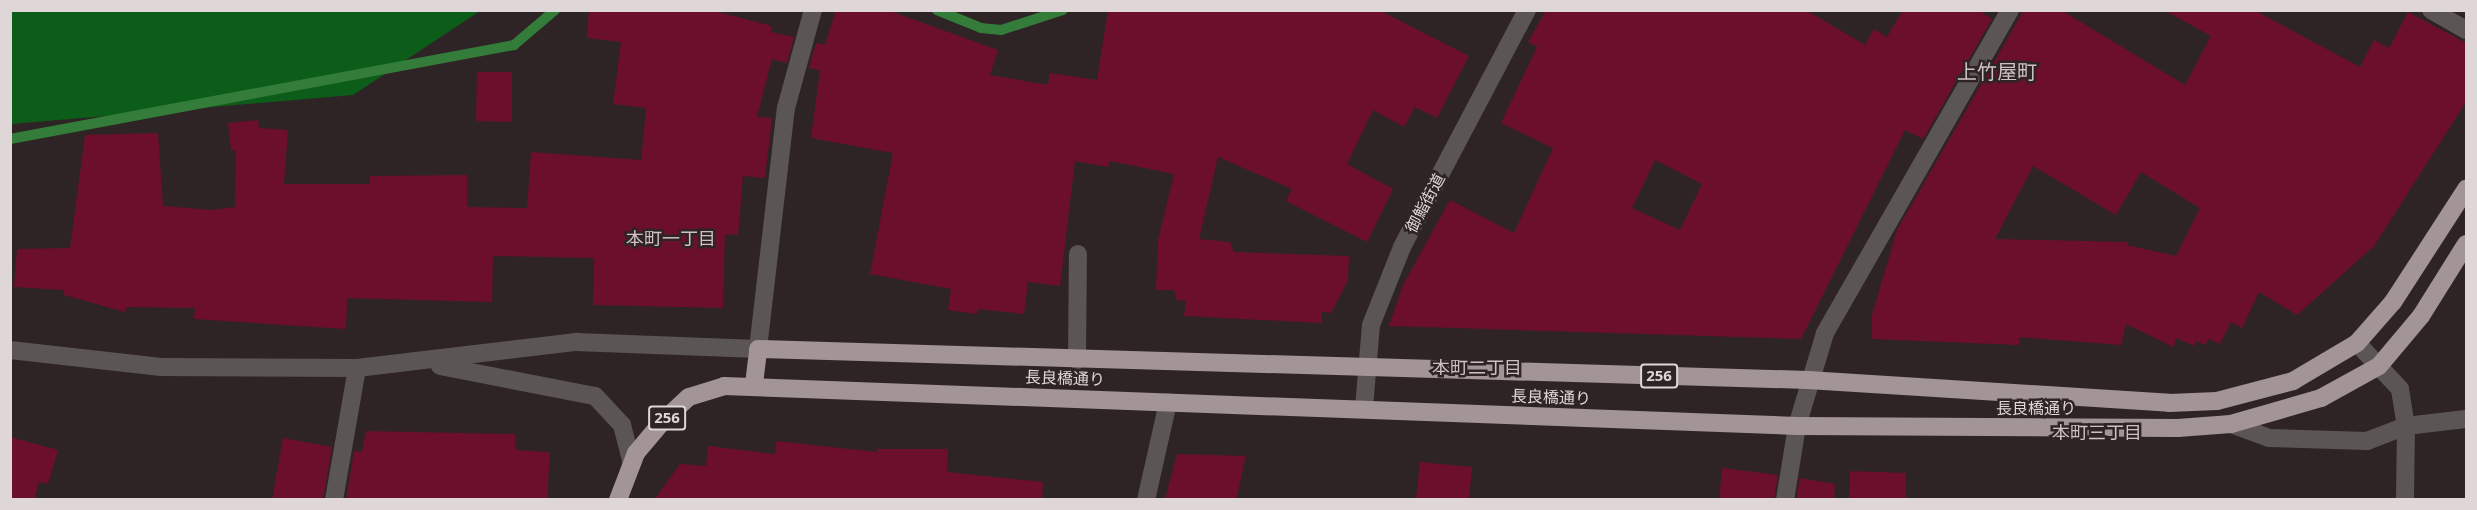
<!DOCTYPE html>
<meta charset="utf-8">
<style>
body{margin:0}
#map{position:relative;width:2477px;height:510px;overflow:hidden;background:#2f2425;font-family:"Noto Sans","Noto Sans JP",sans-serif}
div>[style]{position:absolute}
.forest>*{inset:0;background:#0c5d1a}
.stream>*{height:10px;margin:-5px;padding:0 5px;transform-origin:5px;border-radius:5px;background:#337c39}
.building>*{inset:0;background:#6b0f2b}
.minor>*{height:18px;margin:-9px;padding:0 9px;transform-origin:9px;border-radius:9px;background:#5b5556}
.highway>*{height:18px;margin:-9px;padding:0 9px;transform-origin:9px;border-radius:9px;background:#a39496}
span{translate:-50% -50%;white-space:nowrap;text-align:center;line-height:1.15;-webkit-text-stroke:5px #2f2425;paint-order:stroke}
.shield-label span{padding:2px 4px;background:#2f2425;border:2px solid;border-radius:4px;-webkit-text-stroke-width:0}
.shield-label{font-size:15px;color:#ded6d7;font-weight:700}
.street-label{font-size:16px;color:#ded6d7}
.neighbourhood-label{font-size:18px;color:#cfc0c2}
.quarter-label{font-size:20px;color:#cfc0c2}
.frame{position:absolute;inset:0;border:12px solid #ded6d7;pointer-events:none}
</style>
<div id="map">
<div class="forest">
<i style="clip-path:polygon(11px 10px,480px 10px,480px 11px,353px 95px,11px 124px)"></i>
</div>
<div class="stream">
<i style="left:937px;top:10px;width:48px;rotate:22.2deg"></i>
<i style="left:981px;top:28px;width:20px;rotate:6deg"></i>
<i style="left:1001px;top:30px;width:65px;rotate:-17.9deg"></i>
<i style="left:10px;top:139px;width:513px;rotate:-10.56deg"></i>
<i style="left:514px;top:45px;width:54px;rotate:-40.5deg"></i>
</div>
<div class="building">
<i style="clip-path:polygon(589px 10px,711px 10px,772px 26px,771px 32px,794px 37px,787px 63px,772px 59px,757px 117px,772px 118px,765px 178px,743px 176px,738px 235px,725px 234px,723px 308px,593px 305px,594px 258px,493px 256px,492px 302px,347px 298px,346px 329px,194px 319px,195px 308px,127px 307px,125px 312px,64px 295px,64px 290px,14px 287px,17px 249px,70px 248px,85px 135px,158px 133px,163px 206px,213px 210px,235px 207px,236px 150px,231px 151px,228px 123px,258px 120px,259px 128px,288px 130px,284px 184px,370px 184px,370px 176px,467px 175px,467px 207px,527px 208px,531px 152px,641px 160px,646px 108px,613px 104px,621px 42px,587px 38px)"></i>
<i style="clip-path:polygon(836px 10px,887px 10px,973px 41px,998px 50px,990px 75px,1048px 85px,1050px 73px,1097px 80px,1108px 10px,1379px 10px,1469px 56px,1437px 118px,1415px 107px,1404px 127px,1373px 110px,1347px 164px,1393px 189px,1367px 242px,1286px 201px,1292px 189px,1218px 157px,1199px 239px,1230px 242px,1234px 252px,1349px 256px,1348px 280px,1331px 313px,1322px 312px,1322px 323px,1184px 316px,1186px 301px,1177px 300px,1174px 290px,1156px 290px,1158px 240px,1174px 174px,1110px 161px,1108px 167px,1075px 161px,1060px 286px,1028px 282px,1024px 314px,978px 309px,977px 314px,948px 310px,951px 289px,870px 274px,893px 153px,811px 138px,820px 70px,809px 68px,816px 43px,825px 45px)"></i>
<i style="clip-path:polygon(evenodd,1546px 10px,1806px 10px,1865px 45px,1874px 29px,1887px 37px,1903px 10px,1978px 10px,1992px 19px,1923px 139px,1905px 130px,1801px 339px,1389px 326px,1403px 285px,1450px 200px,1514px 233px,1553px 148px,1501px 123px,1537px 47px,1528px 42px,1546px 10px,1655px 160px,1702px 184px,1680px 230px,1632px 208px,1655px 160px)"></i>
<i style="clip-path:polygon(evenodd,2024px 10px,2061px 10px,2185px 85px,2211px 36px,2164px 10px,2254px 10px,2360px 67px,2374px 40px,2389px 48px,2408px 12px,2466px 43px,2466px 102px,2374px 246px,2297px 315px,2259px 292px,2242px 328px,2231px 322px,2220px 344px,2209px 339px,2205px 345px,2196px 341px,2194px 346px,2177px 338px,2173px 347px,2126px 324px,2121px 345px,2019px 337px,2019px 345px,1872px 339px,1872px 315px,1897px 230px,2024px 10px,2033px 166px,2116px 215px,2141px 172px,2200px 208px,2176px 256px,2127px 245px,2128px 242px,1995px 239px,2033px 166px)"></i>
<i style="clip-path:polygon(477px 72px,512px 72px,512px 122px,476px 121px)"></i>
<i style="clip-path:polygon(366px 431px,515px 434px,515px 450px,550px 452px,547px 500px,346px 500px,354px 451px,362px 452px)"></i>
<i style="clip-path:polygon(10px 437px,58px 450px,48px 484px,39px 482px,34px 500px,10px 500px)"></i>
<i style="clip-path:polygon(283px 438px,332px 447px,323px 500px,272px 500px)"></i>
<i style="clip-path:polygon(776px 441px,877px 452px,877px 449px,948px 449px,947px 472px,1043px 482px,1042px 500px,654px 500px,680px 464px,706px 466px,708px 446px,775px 454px)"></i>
<i style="clip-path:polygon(1177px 454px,1246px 456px,1236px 500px,1165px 500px)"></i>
<i style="clip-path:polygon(1420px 462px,1472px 467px,1469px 500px,1416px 500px)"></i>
<i style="clip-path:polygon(1722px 468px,1778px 475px,1774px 500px,1719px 500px)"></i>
<i style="clip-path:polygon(1850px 471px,1906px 473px,1906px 500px,1849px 500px)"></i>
<i style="clip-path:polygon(1800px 478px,1835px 484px,1834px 500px,1796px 500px)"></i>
</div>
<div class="minor">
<i style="left:2431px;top:10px;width:40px;rotate:29.7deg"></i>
<i style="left:2357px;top:343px;width:63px;rotate:46.9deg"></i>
<i style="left:2400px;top:389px;width:37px;rotate:81deg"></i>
<i style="left:2406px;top:426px;width:74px;rotate:90.8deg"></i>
<i style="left:10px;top:350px;width:152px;rotate:6.4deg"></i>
<i style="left:161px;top:367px;width:196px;rotate:0.3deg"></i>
<i style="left:357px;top:368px;width:221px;rotate:-6.8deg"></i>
<i style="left:576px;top:342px;width:182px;rotate:2.2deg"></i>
<i style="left:758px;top:349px;width:243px;rotate:-83.4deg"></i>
<i style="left:786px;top:108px;width:102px;rotate:-74.6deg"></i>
<i style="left:1077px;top:360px;width:106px;rotate:-89.5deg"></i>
<i style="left:440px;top:366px;width:158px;rotate:11deg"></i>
<i style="left:595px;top:396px;width:40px;rotate:47deg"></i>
<i style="left:622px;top:425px;width:40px;rotate:75.6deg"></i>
<i style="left:1364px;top:408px;width:83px;rotate:-85.2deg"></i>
<i style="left:1371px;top:325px;width:84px;rotate:-68.3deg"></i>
<i style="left:1402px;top:247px;width:268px;rotate:-62.2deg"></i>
<i style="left:2231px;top:424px;width:40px;rotate:20.2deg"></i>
<i style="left:2269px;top:438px;width:98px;rotate:1.8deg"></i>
<i style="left:2367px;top:441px;width:42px;rotate:-21deg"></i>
<i style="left:2406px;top:426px;width:60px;rotate:-6.7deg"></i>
<i style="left:334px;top:500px;width:134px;rotate:-80.1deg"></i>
<i style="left:1146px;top:500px;width:100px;rotate:-77.3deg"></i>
<i style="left:1785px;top:500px;width:75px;rotate:-80.8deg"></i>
<i style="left:1797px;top:426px;width:97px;rotate:-73.2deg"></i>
<i style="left:1825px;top:333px;width:372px;rotate:-60.2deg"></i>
</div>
<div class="highway">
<i style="left:754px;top:384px;width:35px;rotate:-83deg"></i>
<i style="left:758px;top:349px;width:1050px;rotate:1.69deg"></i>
<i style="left:1808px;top:380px;width:362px;rotate:3.6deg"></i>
<i style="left:2169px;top:403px;width:48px;rotate:-2.4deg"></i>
<i style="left:2217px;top:401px;width:79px;rotate:-14.7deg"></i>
<i style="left:2293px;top:381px;width:74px;rotate:-30.7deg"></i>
<i style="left:2357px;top:343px;width:55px;rotate:-48.7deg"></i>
<i style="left:2393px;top:302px;width:135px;rotate:-57.1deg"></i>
<i style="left:618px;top:500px;width:50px;rotate:-69deg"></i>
<i style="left:636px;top:453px;width:42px;rotate:-49.8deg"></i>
<i style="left:663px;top:421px;width:35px;rotate:-43deg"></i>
<i style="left:689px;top:397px;width:37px;rotate:-17deg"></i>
<i style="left:724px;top:386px;width:1074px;rotate:2.13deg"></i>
<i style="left:1797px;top:426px;width:381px;rotate:0.3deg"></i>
<i style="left:2178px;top:428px;width:53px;rotate:-4.3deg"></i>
<i style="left:2231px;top:424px;width:94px;rotate:-16.1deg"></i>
<i style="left:2321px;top:398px;width:66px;rotate:-28.9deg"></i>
<i style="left:2379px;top:366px;width:65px;rotate:-50deg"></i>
<i style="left:2421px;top:316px;width:85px;rotate:-58deg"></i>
</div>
<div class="shield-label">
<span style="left:1659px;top:376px">256</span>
<span style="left:667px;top:418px">256</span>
</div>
<div class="street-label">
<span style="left:1425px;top:203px;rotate:-62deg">御鮨街道</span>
<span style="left:1065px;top:378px;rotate:2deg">長良橋通り</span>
<span style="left:1551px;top:397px;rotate:2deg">長良橋通り</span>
<span style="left:2036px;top:408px">長良橋通り</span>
</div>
<div class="neighbourhood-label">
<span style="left:671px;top:238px">本町一丁目</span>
<span style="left:1477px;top:367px">本町二丁目</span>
<span style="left:2097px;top:432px">本町三丁目</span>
</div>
<div class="quarter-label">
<span style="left:1997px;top:71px">上竹屋町</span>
</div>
<div class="frame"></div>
</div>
